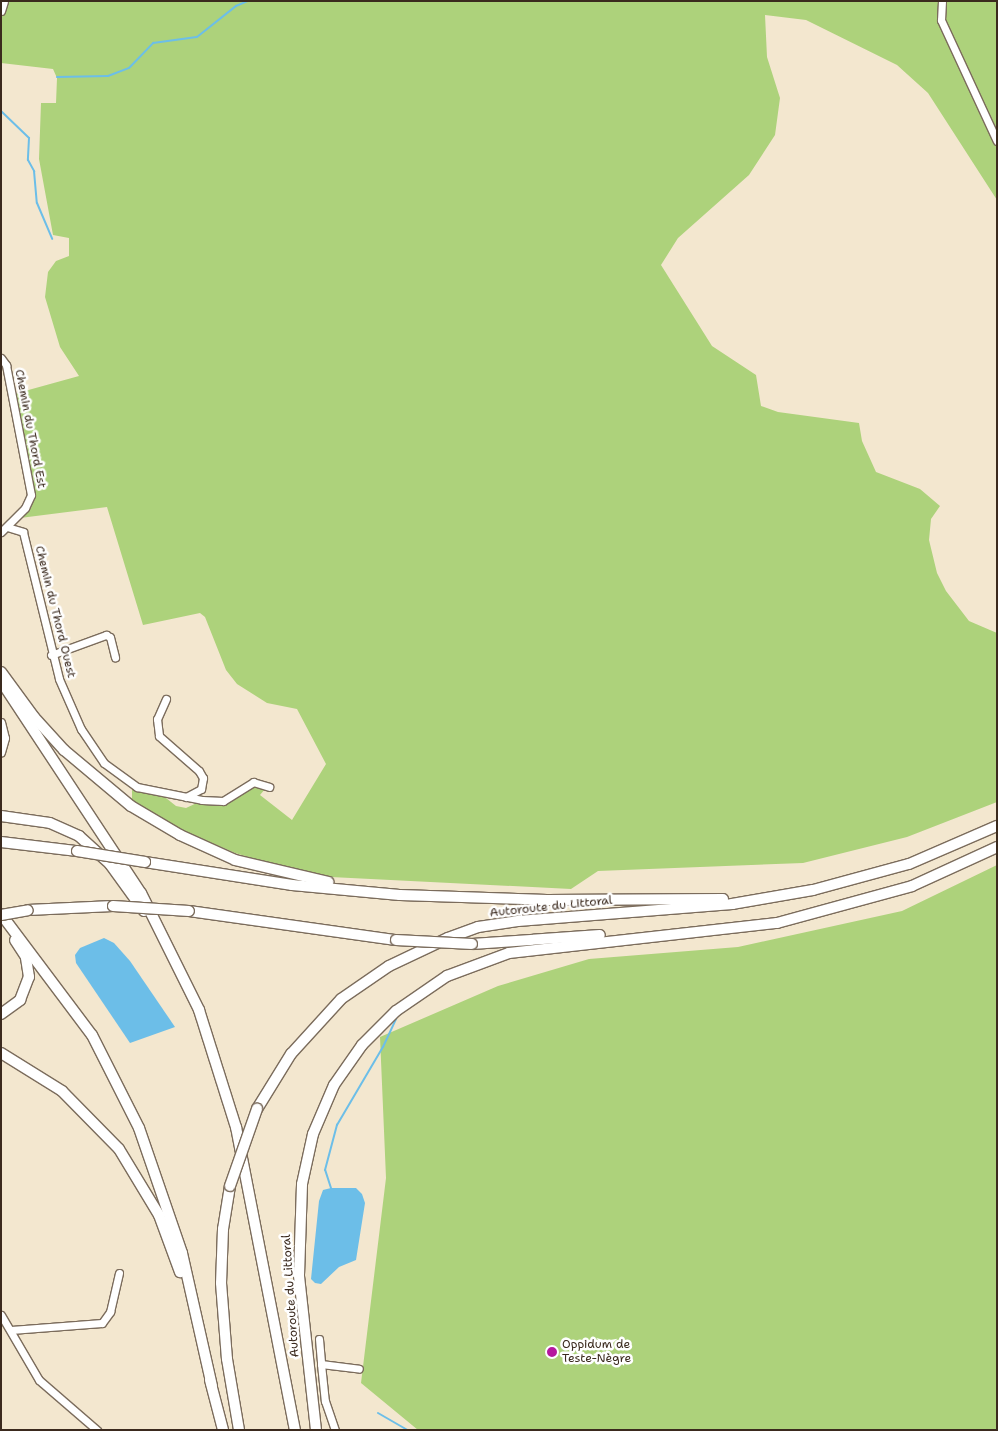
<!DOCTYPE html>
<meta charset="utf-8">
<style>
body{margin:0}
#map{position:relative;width:998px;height:1431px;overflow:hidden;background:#f3e7cf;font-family:"Shantell Sans",sans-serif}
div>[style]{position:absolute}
.green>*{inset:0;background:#add27b}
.water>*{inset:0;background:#6cbee8}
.stream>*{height:2px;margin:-1px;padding:0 1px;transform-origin:1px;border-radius:1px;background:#6cbee8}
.roads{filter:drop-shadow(1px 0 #7b6c5c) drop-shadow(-1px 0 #7b6c5c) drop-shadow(0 1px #7b6c5c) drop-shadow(0 -1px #7b6c5c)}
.minor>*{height:7px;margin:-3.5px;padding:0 3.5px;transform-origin:3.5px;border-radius:3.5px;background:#fff}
.highway>*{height:10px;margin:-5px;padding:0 5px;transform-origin:5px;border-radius:5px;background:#fff}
.bridges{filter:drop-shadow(1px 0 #7b6c5c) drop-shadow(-1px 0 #7b6c5c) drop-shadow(0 1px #7b6c5c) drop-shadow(0 -1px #7b6c5c)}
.highway-bridge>*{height:10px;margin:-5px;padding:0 5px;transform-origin:5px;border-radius:5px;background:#fff}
.dots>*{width:14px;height:14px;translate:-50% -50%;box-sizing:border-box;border:2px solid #fff;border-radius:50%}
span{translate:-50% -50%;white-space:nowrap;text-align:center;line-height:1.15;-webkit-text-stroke:5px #fff;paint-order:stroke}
.street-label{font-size:12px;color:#3b2a1e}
.poi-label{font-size:12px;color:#3b2a1e}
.left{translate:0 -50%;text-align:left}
.frame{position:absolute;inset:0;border:2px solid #3b2a1e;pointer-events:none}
</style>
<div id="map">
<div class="green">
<i style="clip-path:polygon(1px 1px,997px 1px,997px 200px,928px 93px,897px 65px,806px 20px,765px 15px,767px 57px,780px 98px,775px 135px,749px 175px,678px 238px,661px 265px,712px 346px,756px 375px,761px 406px,778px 412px,859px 423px,862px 441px,876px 472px,920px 489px,940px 506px,931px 519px,929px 540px,937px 573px,946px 591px,969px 621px,997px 633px,997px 802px,907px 837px,803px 863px,598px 871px,571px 889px,311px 876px,235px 853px,177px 828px,132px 803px,132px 788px,166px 798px,176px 806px,186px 808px,199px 802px,217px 803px,245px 786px,258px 785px,265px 789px,260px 795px,292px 820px,326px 764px,297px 709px,267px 703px,237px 684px,226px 670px,205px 617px,200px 613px,143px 625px,107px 507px,20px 518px,31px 508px,35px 492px,14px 394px,79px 376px,60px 347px,45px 297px,48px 272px,56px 261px,69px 256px,69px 238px,53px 235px,39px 159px,41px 103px,56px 103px,57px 78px,53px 69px,1px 63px)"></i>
<i style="clip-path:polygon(997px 865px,997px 1430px,418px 1430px,361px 1383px,386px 1178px,380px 1037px,498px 986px,589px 959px,738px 947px,902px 911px)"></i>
</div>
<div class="water">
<i style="clip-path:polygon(104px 938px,114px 943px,130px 961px,175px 1027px,130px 1043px,76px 963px,75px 955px,80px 948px)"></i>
<i style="clip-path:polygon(331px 1188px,356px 1188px,362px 1194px,365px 1203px,356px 1260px,339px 1267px,321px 1284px,315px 1283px,311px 1279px,319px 1201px,323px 1190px)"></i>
</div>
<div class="stream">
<i style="left:57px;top:77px;width:51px;rotate:-1.1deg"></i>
<i style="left:108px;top:76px;width:22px;rotate:-21deg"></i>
<i style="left:129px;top:68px;width:35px;rotate:-46deg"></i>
<i style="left:153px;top:43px;width:44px;rotate:-7.8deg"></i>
<i style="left:197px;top:37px;width:50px;rotate:-38.5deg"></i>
<i style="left:236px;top:6px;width:13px;rotate:-23deg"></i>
<i style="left:1px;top:111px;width:39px;rotate:44deg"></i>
<i style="left:29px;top:138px;width:22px;rotate:93deg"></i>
<i style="left:28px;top:160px;width:13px;rotate:61deg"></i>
<i style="left:34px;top:171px;width:32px;rotate:85deg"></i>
<i style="left:37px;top:203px;width:39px;rotate:67deg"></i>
<i style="left:331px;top:1188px;width:19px;rotate:-108deg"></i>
<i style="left:325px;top:1170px;width:47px;rotate:-75.1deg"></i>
<i style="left:337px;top:1125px;width:91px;rotate:-59.5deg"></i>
<i style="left:383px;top:1047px;width:31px;rotate:-65deg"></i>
<i style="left:378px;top:1413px;width:34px;rotate:30deg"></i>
</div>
<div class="roads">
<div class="minor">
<i style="left:942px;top:1px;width:19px;rotate:93deg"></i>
<i style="left:941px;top:20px;width:133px;rotate:65.2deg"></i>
<i style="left:1px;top:11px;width:10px;rotate:-73deg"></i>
<i style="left:1px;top:358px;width:9px;rotate:54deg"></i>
<i style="left:6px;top:365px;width:132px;rotate:79.1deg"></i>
<i style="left:31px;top:495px;width:14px;rotate:115deg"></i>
<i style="left:25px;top:508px;width:34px;rotate:135deg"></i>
<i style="left:7px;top:527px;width:17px;rotate:17deg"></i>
<i style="left:23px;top:532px;width:151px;rotate:76.2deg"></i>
<i style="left:59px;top:679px;width:55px;rotate:66.3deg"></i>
<i style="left:81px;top:729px;width:41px;rotate:55.9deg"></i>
<i style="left:104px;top:763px;width:41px;rotate:36deg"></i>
<i style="left:137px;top:787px;width:66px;rotate:11.3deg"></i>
<i style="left:202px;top:800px;width:21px;rotate:3deg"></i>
<i style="left:223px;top:801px;width:36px;rotate:-32deg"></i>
<i style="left:253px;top:782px;width:17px;rotate:17deg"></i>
<i style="left:51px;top:655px;width:59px;rotate:-20deg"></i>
<i style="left:106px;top:635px;width:4px;rotate:27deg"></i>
<i style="left:110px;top:637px;width:21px;rotate:76deg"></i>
<i style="left:166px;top:699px;width:22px;rotate:114deg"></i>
<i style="left:157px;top:719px;width:17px;rotate:83deg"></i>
<i style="left:159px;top:736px;width:53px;rotate:41.2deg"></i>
<i style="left:199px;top:771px;width:8px;rotate:60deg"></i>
<i style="left:203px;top:778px;width:11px;rotate:100deg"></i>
<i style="left:201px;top:789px;width:17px;rotate:152deg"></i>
<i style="left:1px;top:722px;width:16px;rotate:76deg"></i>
<i style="left:5px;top:738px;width:15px;rotate:106deg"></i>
<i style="left:1px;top:1315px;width:75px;rotate:59.7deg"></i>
<i style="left:39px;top:1380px;width:77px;rotate:40.8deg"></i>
<i style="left:11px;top:1330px;width:91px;rotate:-4.4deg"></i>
<i style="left:102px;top:1323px;width:14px;rotate:-54deg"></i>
<i style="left:110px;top:1312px;width:40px;rotate:-77deg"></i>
<i style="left:319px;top:1339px;width:25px;rotate:85deg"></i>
<i style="left:321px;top:1364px;width:38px;rotate:7deg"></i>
<i style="left:321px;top:1364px;width:37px;rotate:84deg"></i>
<i style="left:325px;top:1401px;width:31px;rotate:71deg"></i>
</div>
<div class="highway">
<i style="left:1px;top:672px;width:56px;rotate:53.7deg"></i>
<i style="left:34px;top:717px;width:45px;rotate:47.7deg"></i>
<i style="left:64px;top:750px;width:87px;rotate:39.9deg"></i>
<i style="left:131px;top:806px;width:57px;rotate:30.6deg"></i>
<i style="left:180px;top:835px;width:60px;rotate:24.4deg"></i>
<i style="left:235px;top:860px;width:96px;rotate:13.3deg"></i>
<i style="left:1px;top:681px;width:254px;rotate:56.6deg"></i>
<i style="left:141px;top:893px;width:131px;rotate:63.6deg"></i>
<i style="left:199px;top:1010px;width:123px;rotate:72.5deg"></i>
<i style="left:236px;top:1127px;width:309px;rotate:79deg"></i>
<i style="left:1px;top:816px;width:49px;rotate:8.1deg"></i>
<i style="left:50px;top:823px;width:32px;rotate:24deg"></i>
<i style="left:79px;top:836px;width:42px;rotate:42.1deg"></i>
<i style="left:110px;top:864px;width:58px;rotate:54.1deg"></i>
<i style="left:1px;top:842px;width:77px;rotate:6.8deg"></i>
<i style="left:145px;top:862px;width:149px;rotate:8.9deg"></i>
<i style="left:292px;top:885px;width:108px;rotate:5.3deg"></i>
<i style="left:400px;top:895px;width:147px;rotate:1.9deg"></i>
<i style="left:547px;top:900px;width:176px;rotate:-0.3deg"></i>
<i style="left:28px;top:910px;width:85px;rotate:-2.7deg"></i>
<i style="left:189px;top:911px;width:209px;rotate:8deg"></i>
<i style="left:1px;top:914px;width:151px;rotate:53.1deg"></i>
<i style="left:92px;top:1035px;width:104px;rotate:63.2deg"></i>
<i style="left:139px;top:1128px;width:132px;rotate:71deg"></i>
<i style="left:182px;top:1253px;width:136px;rotate:77.3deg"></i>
<i style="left:472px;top:944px;width:128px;rotate:-4deg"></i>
<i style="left:1px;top:1014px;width:24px;rotate:-36deg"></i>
<i style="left:20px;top:1000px;width:25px;rotate:-69deg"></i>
<i style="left:29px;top:977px;width:20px;rotate:-99deg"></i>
<i style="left:26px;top:957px;width:20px;rotate:-123deg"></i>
<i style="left:1px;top:1053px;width:72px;rotate:31.9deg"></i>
<i style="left:62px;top:1091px;width:81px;rotate:45.5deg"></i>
<i style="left:119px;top:1149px;width:77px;rotate:58.8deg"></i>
<i style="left:159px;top:1215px;width:61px;rotate:69.8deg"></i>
<i style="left:257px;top:1109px;width:65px;rotate:-58.3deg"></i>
<i style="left:291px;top:1054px;width:74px;rotate:-47.7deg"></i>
<i style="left:341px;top:999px;width:58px;rotate:-34.5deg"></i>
<i style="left:389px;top:966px;width:65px;rotate:-25.4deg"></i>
<i style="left:448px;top:938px;width:32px;rotate:-20deg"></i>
<i style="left:478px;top:927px;width:40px;rotate:-8.5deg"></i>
<i style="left:518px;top:921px;width:215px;rotate:-4.5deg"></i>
<i style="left:732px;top:904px;width:82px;rotate:-9.8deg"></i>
<i style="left:813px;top:890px;width:99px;rotate:-15.2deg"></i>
<i style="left:909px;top:864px;width:96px;rotate:-23.4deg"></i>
<i style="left:230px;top:1186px;width:44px;rotate:99.2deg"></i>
<i style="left:223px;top:1229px;width:54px;rotate:92.1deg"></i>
<i style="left:221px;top:1283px;width:76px;rotate:85.5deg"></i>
<i style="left:227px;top:1359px;width:72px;rotate:80.4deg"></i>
<i style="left:210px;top:1380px;width:52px;rotate:75.4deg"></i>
<i style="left:316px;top:1430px;width:156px;rotate:-96.3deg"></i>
<i style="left:299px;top:1275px;width:91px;rotate:-88.1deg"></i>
<i style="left:302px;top:1184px;width:51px;rotate:-77.6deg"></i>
<i style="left:313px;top:1134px;width:53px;rotate:-66.8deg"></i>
<i style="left:334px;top:1085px;width:49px;rotate:-55deg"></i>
<i style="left:362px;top:1045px;width:48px;rotate:-45deg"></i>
<i style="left:396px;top:1011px;width:62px;rotate:-34.5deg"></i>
<i style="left:447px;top:976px;width:66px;rotate:-20.4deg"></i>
<i style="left:509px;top:953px;width:270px;rotate:-6.4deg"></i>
<i style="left:777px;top:923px;width:140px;rotate:-15.3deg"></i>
<i style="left:912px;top:886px;width:94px;rotate:-24.6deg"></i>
</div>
</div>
<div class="bridges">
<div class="highway-bridge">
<i style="left:77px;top:851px;width:69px;rotate:9.2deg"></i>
<i style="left:113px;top:906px;width:76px;rotate:3.8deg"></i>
<i style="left:1px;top:915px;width:27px;rotate:-10deg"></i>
<i style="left:396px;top:940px;width:76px;rotate:3deg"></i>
<i style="left:230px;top:1186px;width:82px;rotate:-70.7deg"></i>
</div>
</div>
<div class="dots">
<i style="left:552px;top:1352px;background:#b5179e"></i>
</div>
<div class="street-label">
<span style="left:30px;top:429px;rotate:79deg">Chemin du Thord Est</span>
<span style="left:55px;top:612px;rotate:76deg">Chemin du Thord Ouest</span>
<span style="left:551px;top:907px;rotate:-6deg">Autoroute du Littoral</span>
<span style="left:291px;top:1296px;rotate:-94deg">Autoroute du Littoral</span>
</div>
<div class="poi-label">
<span class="left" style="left:562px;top:1352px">Oppidum de<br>Teste-Nègre</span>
</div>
<div class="frame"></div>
</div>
